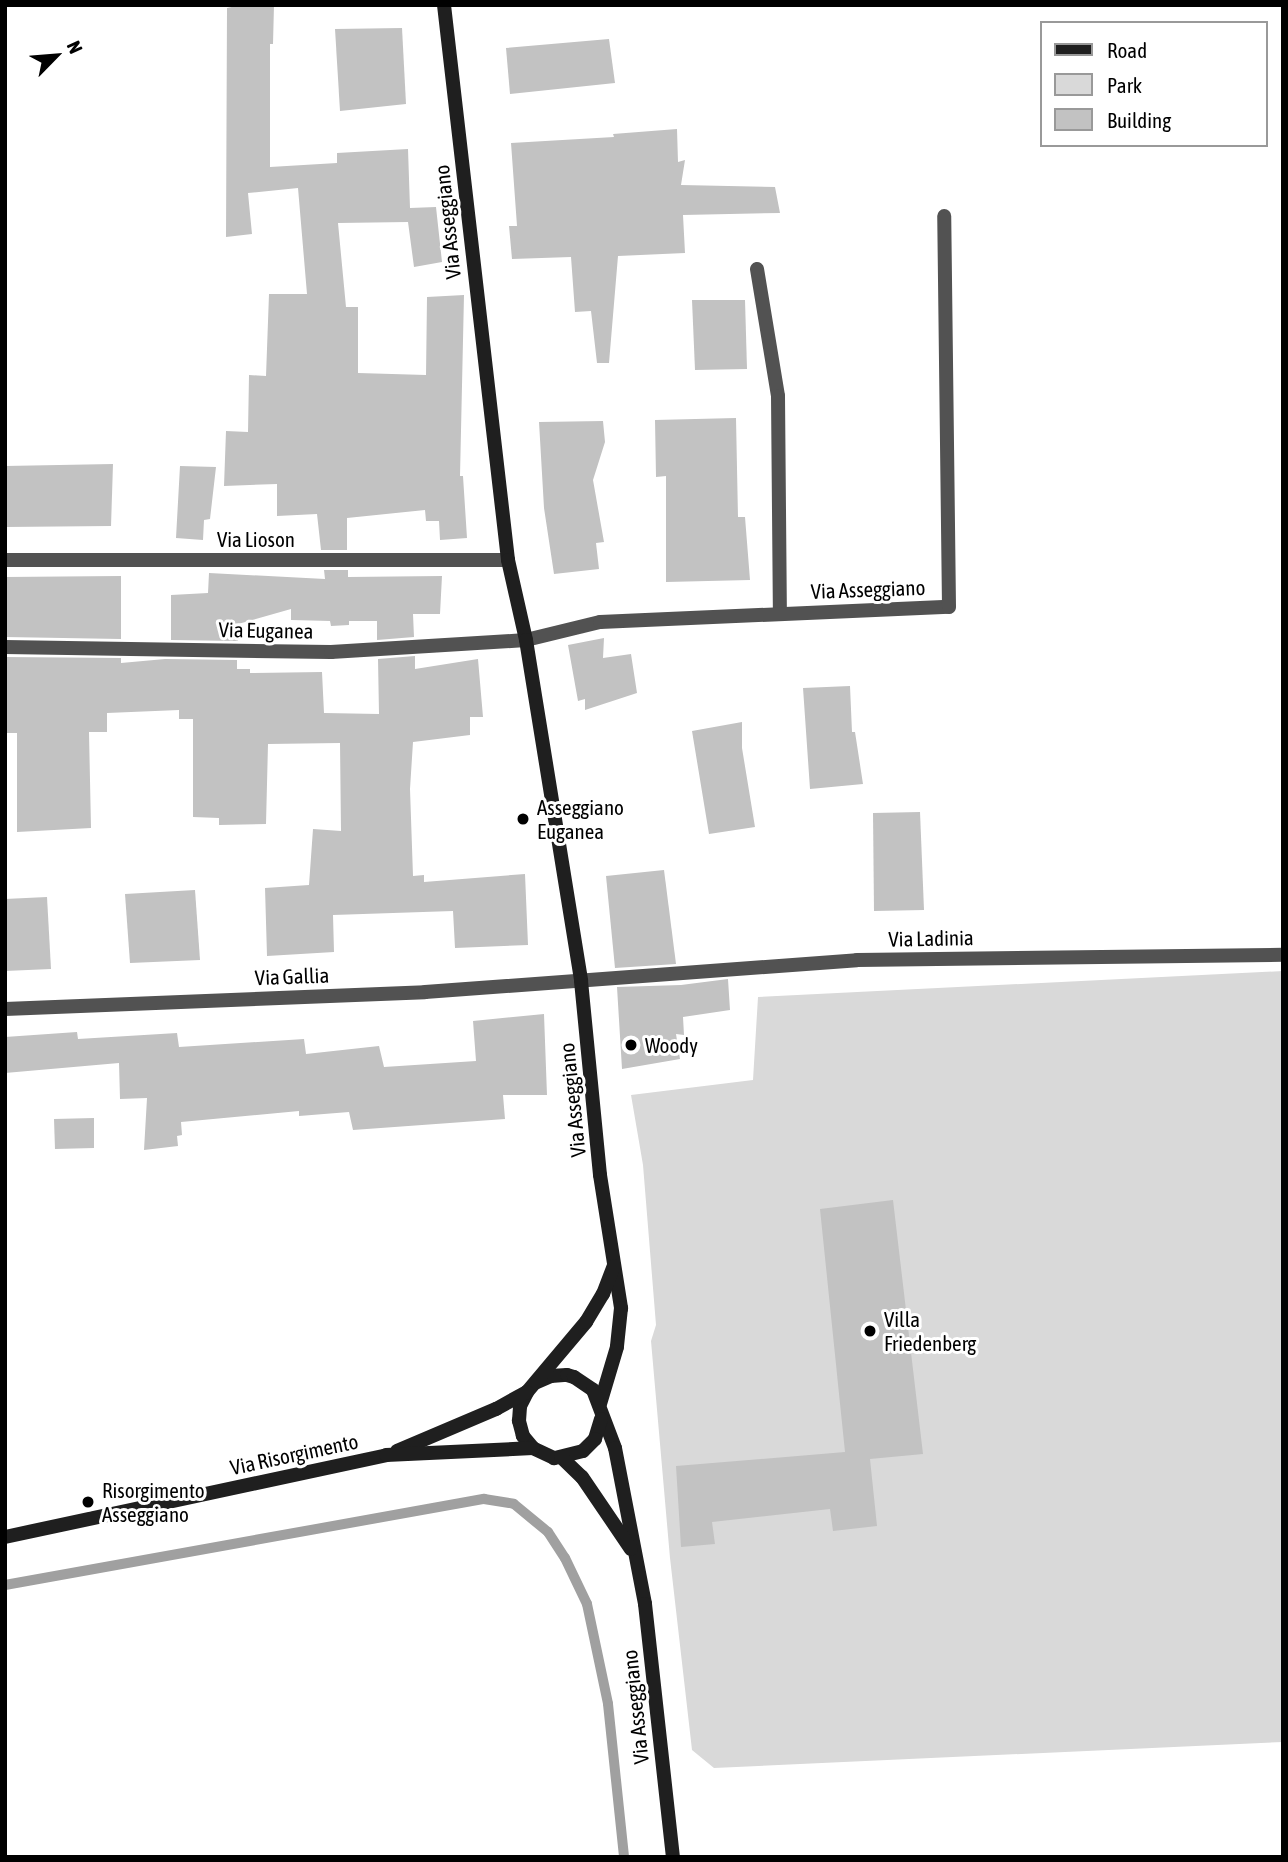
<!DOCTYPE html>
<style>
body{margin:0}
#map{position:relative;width:1288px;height:1862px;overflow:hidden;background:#fff;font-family:"Asap Condensed",sans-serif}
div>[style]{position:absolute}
.green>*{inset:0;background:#d9d9d9}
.stream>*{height:10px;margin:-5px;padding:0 5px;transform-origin:5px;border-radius:5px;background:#a0a0a0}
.building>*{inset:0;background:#c2c2c2}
.street>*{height:14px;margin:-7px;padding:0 7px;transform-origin:7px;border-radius:7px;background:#525252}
.secondary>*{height:14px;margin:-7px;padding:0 7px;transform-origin:7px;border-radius:7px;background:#1f1f1f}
.dots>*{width:19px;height:19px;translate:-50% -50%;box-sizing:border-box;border:4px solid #fff;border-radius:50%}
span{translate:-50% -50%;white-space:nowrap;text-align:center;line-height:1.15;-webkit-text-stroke:6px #fff;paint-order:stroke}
.street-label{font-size:21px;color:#000}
.poi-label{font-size:21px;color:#000}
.left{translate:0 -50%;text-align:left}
.frame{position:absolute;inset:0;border:7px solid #000;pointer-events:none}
.legend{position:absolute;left:1040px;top:21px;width:228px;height:126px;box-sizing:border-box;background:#fff;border:2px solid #999;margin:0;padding:9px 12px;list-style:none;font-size:21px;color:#000}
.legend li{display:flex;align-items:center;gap:14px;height:35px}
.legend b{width:35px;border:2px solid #999}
.north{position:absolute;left:21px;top:21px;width:70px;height:70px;-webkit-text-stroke:5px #fff;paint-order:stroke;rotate:65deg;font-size:19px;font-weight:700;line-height:28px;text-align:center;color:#000}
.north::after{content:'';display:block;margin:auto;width:24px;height:32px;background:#000;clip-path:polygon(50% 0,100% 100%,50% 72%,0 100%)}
</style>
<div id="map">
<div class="green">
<i style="clip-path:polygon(1283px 971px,1283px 1742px,714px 1768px,692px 1750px,670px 1558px,651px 1341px,656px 1325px,643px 1165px,631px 1095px,753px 1080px,758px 997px)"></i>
</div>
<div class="stream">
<i style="left:5px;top:1585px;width:487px;rotate:-10.2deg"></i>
<i style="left:484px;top:1499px;width:30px;rotate:9deg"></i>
<i style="left:514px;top:1504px;width:44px;rotate:39.5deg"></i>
<i style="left:548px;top:1532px;width:31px;rotate:57deg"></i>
<i style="left:565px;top:1558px;width:51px;rotate:64.4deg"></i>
<i style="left:587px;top:1604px;width:102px;rotate:78.1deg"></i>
<i style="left:608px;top:1704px;width:154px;rotate:84deg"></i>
</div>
<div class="building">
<i style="clip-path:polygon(241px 5px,274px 5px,273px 44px,270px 44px,270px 167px,337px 163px,337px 153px,408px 149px,410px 208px,436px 207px,442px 262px,414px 267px,408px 222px,338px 223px,346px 307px,358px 307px,358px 373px,426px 375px,427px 297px,464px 295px,460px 476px,463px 476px,467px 538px,440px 540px,439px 521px,426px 521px,425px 510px,347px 518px,347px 550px,321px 550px,317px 514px,277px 516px,277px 484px,224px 486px,226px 431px,248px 432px,249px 375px,266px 376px,269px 294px,307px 294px,298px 188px,248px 193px,252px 234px,226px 237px,227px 8px)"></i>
<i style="clip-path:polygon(402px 28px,406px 104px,340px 111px,335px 29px)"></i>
<i style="clip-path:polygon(609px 39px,615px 83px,510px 94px,506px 48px)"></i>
<i style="clip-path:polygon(677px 129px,678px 162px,685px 160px,681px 185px,775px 187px,780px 213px,683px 215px,685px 253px,618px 256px,609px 363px,597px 363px,591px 311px,575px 312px,571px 257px,512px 259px,509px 226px,517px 226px,511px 143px,614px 137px,613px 134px)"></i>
<i style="clip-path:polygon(692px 300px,745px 300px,747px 369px,695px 370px)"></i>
<i style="clip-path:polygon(736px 418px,738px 517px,745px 517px,750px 580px,666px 582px,666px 476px,656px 477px,655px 420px)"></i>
<i style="clip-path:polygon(603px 421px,605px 442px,593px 480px,604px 542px,596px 543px,599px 569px,554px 574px,544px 508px,539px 422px)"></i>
<i style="clip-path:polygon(113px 464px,111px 526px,5px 527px,5px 466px)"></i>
<i style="clip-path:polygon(180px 466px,216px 467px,210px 519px,204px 520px,203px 540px,176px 538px)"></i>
<i style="clip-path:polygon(324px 570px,348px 570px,348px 577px,442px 576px,440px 614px,413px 614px,414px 637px,377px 640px,377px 621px,349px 621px,349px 625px,331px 626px,330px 621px,291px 620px,291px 609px,238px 624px,238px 641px,171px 640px,171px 595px,208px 593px,209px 573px,325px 579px)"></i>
<i style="clip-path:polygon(121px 576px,121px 639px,5px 637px,5px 577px)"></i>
<i style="clip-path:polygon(604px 638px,603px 658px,631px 654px,637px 693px,585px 710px,585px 699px,578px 701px,568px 645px)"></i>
<i style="clip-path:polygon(415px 656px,415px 669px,478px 659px,483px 717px,470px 717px,470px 735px,413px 742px,410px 789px,413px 876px,424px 875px,424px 882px,525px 874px,528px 945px,455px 948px,453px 911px,333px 915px,334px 952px,267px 956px,265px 888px,309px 885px,313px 829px,341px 831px,340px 743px,268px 744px,266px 824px,219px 825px,219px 818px,193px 817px,193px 719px,179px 719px,179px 710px,107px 713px,107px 732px,89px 732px,91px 828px,17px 832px,17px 733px,5px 733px,5px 657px,121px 658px,121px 663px,165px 659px,237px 660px,237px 669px,250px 669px,250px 673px,322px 672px,324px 713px,379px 714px,378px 659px)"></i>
<i style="clip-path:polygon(850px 686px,852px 732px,855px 732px,863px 784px,810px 789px,803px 688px)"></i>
<i style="clip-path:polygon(742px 722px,742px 748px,755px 827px,709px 834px,692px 731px)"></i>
<i style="clip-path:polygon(920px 812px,924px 910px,874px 911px,873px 813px)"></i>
<i style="clip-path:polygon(664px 870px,676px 964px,615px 968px,606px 876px)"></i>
<i style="clip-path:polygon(195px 890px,200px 960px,130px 963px,125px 894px)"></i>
<i style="clip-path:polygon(47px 897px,51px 969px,5px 971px,5px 899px)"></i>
<i style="clip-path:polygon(728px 979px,730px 1010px,683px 1017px,684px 1035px,676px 1034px,680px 1059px,622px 1069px,617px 987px,681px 985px)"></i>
<i style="clip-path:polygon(544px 1014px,547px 1095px,503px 1095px,505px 1119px,353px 1130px,349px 1112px,299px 1116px,299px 1111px,181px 1122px,182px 1135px,177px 1136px,178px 1146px,144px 1150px,147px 1098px,120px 1099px,119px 1063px,5px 1073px,5px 1037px,77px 1032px,78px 1039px,177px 1033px,179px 1047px,304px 1039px,306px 1054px,379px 1046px,384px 1067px,476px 1061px,473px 1021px)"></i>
<i style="clip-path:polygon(94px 1118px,94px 1148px,55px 1149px,54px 1119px)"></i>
<i style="clip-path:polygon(893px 1200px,923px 1454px,870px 1459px,877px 1526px,833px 1531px,830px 1509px,712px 1522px,715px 1544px,681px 1547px,676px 1466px,845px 1452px,820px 1209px)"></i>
</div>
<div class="street">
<i style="left:757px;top:269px;width:129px;rotate:80.6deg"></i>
<i style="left:778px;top:396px;width:218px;rotate:89.5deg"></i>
<i style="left:5px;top:560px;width:503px"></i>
<i style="left:5px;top:647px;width:326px;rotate:0.9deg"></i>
<i style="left:331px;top:652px;width:195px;rotate:-3.5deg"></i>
<i style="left:526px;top:640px;width:76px;rotate:-13.7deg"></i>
<i style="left:600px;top:622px;width:349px;rotate:-2.5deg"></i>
<i style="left:949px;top:607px;width:391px;rotate:-90.7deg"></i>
<i style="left:5px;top:1009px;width:420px;rotate:-2.3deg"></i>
<i style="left:425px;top:992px;width:433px;rotate:-4.2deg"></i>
<i style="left:857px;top:960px;width:426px;rotate:-0.7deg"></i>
</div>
<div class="secondary">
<i style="left:444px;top:5px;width:559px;rotate:83.42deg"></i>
<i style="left:508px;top:560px;width:82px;rotate:77.3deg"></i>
<i style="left:526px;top:640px;width:345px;rotate:80.8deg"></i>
<i style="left:581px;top:981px;width:195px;rotate:84.4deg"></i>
<i style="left:600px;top:1175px;width:135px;rotate:81deg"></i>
<i style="left:621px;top:1308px;width:39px;rotate:96deg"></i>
<i style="left:617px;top:1347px;width:59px;rotate:106.6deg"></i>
<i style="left:537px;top:1382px;width:15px;rotate:-23deg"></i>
<i style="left:551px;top:1376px;width:16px;rotate:-4deg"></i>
<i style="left:567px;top:1375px;width:7px;rotate:16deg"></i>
<i style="left:574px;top:1377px;width:23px;rotate:34deg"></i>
<i style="left:593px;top:1390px;width:62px;rotate:69.2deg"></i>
<i style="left:615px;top:1448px;width:159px;rotate:79.1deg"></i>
<i style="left:645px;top:1604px;width:255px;rotate:83.7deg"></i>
<i style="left:601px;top:1419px;width:21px;rotate:107deg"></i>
<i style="left:595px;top:1439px;width:17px;rotate:135deg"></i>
<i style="left:583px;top:1451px;width:30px;rotate:166deg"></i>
<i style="left:554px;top:1458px;width:23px;rotate:-155deg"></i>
<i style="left:533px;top:1448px;width:16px;rotate:-130deg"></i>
<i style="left:523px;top:1436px;width:16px;rotate:-105deg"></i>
<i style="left:519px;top:1421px;width:15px;rotate:-86deg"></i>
<i style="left:520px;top:1406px;width:16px;rotate:-63deg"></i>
<i style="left:527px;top:1392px;width:92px;rotate:-49.9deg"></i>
<i style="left:586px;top:1322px;width:33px;rotate:-59deg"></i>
<i style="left:603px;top:1294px;width:30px;rotate:-69deg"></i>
<i style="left:397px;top:1451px;width:108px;rotate:-23deg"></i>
<i style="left:496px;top:1409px;width:35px;rotate:-29deg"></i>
<i style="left:561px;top:1457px;width:29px;rotate:44deg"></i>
<i style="left:582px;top:1477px;width:87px;rotate:55.8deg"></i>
<i style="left:5px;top:1537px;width:390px;rotate:-12.1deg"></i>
<i style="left:386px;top:1455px;width:147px;rotate:-2.7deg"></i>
</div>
<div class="dots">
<i style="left:523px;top:819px;background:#000"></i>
<i style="left:631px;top:1045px;background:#000"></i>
<i style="left:870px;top:1331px;background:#000"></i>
<i style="left:88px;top:1502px;background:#000"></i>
</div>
<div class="street-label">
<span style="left:447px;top:222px;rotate:-96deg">Via Asseggiano</span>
<span style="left:256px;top:539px">Via Lioson</span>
<span style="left:868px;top:589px;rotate:-2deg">Via Asseggiano</span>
<span style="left:266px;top:630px;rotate:1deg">Via Euganea</span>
<span style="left:931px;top:938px;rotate:-1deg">Via Ladinia</span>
<span style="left:292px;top:976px;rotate:-2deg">Via Gallia</span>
<span style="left:572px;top:1100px;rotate:-96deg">Via Asseggiano</span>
<span style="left:294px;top:1454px;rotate:-12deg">Via Risorgimento</span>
<span style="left:635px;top:1707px;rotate:-96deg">Via Asseggiano</span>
</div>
<div class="poi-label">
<span class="left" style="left:537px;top:819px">Asseggiano<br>Euganea</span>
<span class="left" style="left:645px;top:1045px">Woody</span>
<span class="left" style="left:884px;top:1331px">Villa<br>Friedenberg</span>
<span class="left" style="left:102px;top:1502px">Risorgimento<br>Asseggiano</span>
</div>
<div class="frame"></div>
<ul class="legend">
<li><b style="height:9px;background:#1f1f1f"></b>Road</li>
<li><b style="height:19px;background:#d9d9d9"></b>Park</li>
<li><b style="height:19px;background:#c2c2c2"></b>Building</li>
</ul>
<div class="north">N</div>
</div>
